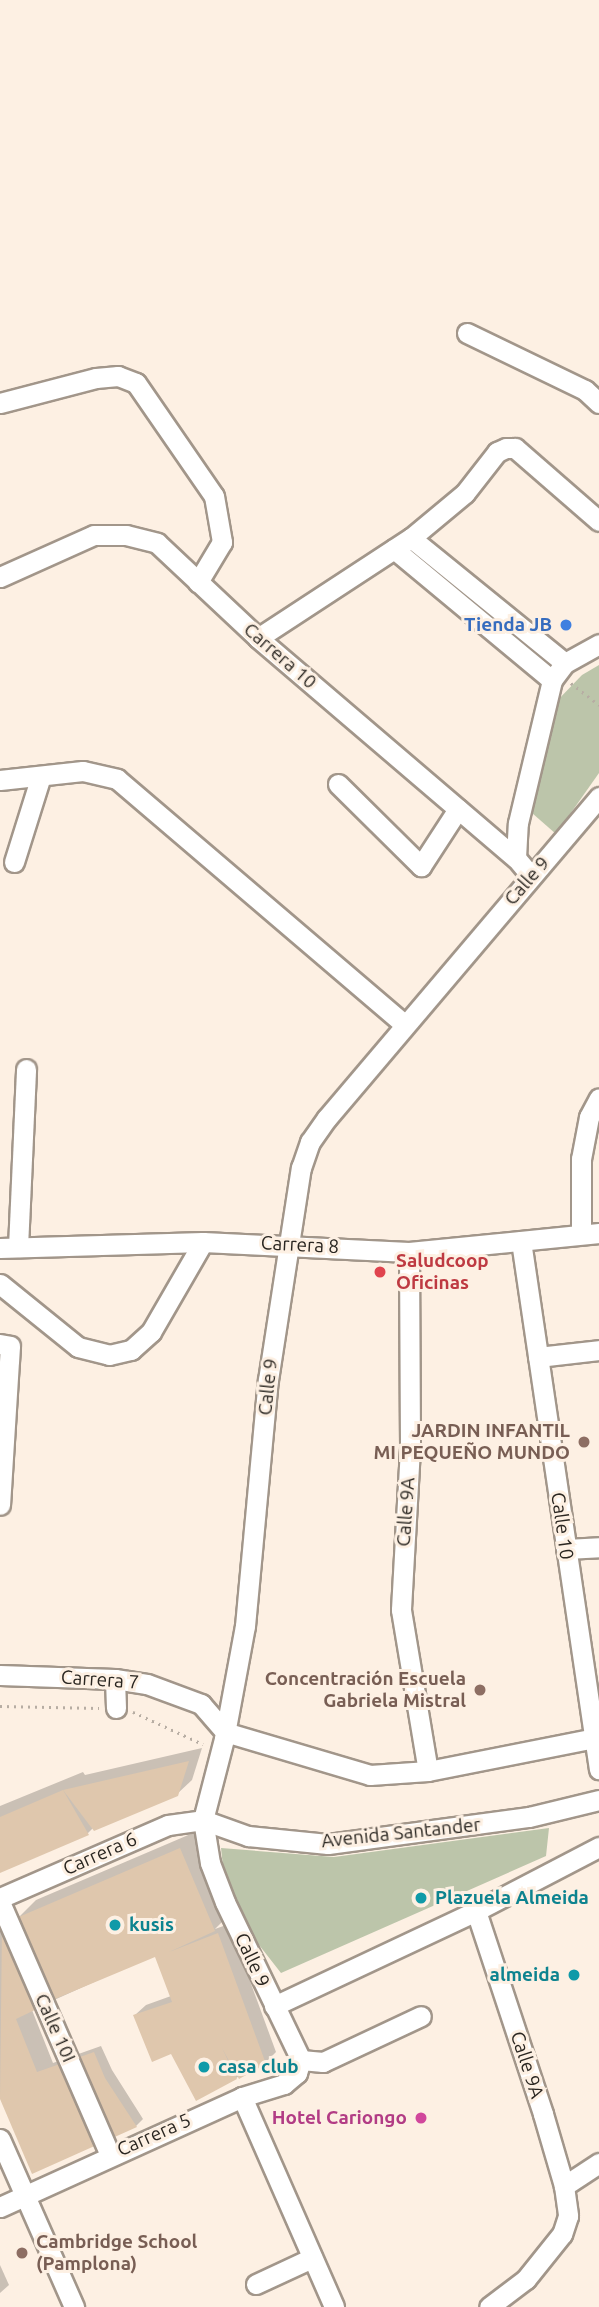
<!DOCTYPE html>
<meta charset="utf-8">
<style>
body{margin:0}
#map{position:relative;width:599px;height:2307px;overflow:hidden;background:#fdf0e3;font-family:Ubuntu,sans-serif}
div>[style]{position:absolute}
.green>*{inset:0;background:#bcc5aa}
.shadow>*{inset:0;background:#0003}
.building>*{inset:0;background:#dfc7ad}
.path>*{height:2.5px;margin-top:-1.25px;transform-origin:0;background:repeating-linear-gradient(90deg,#b7ada3 0 2px,transparent 0 7px)}
.roads{filter:drop-shadow(2px 0 #a2968a) drop-shadow(-2px 0 #a2968a) drop-shadow(0 2px #a2968a) drop-shadow(0 -2px #a2968a)}
.minor>*{height:19px;margin:-9.5px;padding:0 9.5px;transform-origin:9.5px;border-radius:9.5px;background:#fff}
.dots>*{width:19px;height:19px;translate:-50% -50%;box-sizing:border-box;border:4px solid #fdf0e3;border-radius:50%}
span{translate:-50% -50%;white-space:nowrap;text-align:center;line-height:1.15;-webkit-text-stroke:6px #fdf0e3;paint-order:stroke}
.shop-label{font-size:19px;color:#366cbe;font-weight:700}
.right{translate:-100% -50%;text-align:right}
.street-label{font-size:19px;color:#2a2621}
.health-label{font-size:19px;color:#be3a42;font-weight:700}
.left{translate:0 -50%;text-align:left}
.education-label{font-size:19px;color:#785e54;font-weight:700}
.culture-label{font-size:19px;color:#0d838f;font-weight:700}
.hotel-label{font-size:19px;color:#b23c85;font-weight:700}
</style>
<div id="map">
<div class="green">
<i style="clip-path:polygon(599px 665px,599px 773px,556px 834px,532px 813px,554px 704px,582px 675px)"></i>
<i style="clip-path:polygon(549px 1828px,546px 1856px,281px 1973px,227px 1904px,221px 1848px,334px 1857px)"></i>
</div>
<div class="shadow">
<i style="clip-path:polygon(202px 1748px,192px 1780px,177px 1794px,93px 1828px,88px 1833px,0 1871px,0 1806px,83px 1772px,85px 1775px)"></i>
<i style="clip-path:polygon(200px 1830px,234px 1910px,215px 1929px,229px 1924px,276px 2052px,265px 2063px,236px 2078px,172px 2050px,135px 2015px,146px 2005px,171px 1996px,156px 1954px,32px 2010px,53px 2063px,101px 2046px,112px 2070px,143px 2119px,136px 2126px,12px 2119px,0 2095px,0 1921px,17px 1912px,19px 1917px,36px 1900px)"></i>
<i style="clip-path:polygon(0 2265px,9px 2285px,0 2293px)"></i>
</div>
<div class="building">
<i style="clip-path:polygon(189px 1761px,178px 1796px,94px 1831px,63px 1790px)"></i>
<i style="clip-path:polygon(63px 1790px,89px 1835px,0 1873px,0 1817px)"></i>
<i style="clip-path:polygon(180px 1848px,215px 1931px,169px 1952px,218px 1933px,266px 2064px,239px 2079px,222px 2048px,237px 2079px,196px 2101px,171px 2054px,152px 2062px,133px 2015px,172px 2002px,155px 1957px,50px 2001px,14px 1919px)"></i>
<i style="clip-path:polygon(2px 1925px,39px 2008px,16px 2019px,37px 2072px,94px 2052px,105px 2078px,137px 2127px,32px 2174px,0 2099px)"></i>
</div>
<div class="path">
<i style="left:571px;top:683px;width:36px;rotate:38deg"></i>
<i style="left:0;top:1706px;width:99px;rotate:1.2deg"></i>
<i style="left:133px;top:1712px;width:77px;rotate:24.6deg"></i>
</div>
<div class="roads">
<div class="minor">
<i style="left:467px;top:333px;width:131px;rotate:25.8deg"></i>
<i style="left:585px;top:390px;width:19px;rotate:43deg"></i>
<i style="left:0;top:403px;width:99px;rotate:-14.6deg"></i>
<i style="left:96px;top:378px;width:22px;rotate:-5deg"></i>
<i style="left:118px;top:376px;width:19px;rotate:21deg"></i>
<i style="left:136px;top:383px;width:137px;rotate:55.4deg"></i>
<i style="left:214px;top:496px;width:47px;rotate:80.1deg"></i>
<i style="left:222px;top:542px;width:47px;rotate:121deg"></i>
<i style="left:411px;top:538px;width:198px;rotate:39.1deg"></i>
<i style="left:394px;top:549px;width:205px;rotate:39.7deg"></i>
<i style="left:0;top:577px;width:103px;rotate:-24.1deg"></i>
<i style="left:94px;top:535px;width:32px"></i>
<i style="left:126px;top:535px;width:32px;rotate:14deg"></i>
<i style="left:157px;top:543px;width:139px;rotate:43.2deg"></i>
<i style="left:258px;top:638px;width:339px;rotate:40.5deg"></i>
<i style="left:516px;top:858px;width:23px;rotate:50deg"></i>
<i style="left:258px;top:638px;width:183px;rotate:-33.2deg"></i>
<i style="left:411px;top:538px;width:70px;rotate:-39.8deg"></i>
<i style="left:465px;top:493px;width:52px;rotate:-52deg"></i>
<i style="left:497px;top:452px;width:10px;rotate:-24deg"></i>
<i style="left:506px;top:448px;width:9px"></i>
<i style="left:515px;top:448px;width:111px;rotate:41deg"></i>
<i style="left:0;top:780px;width:83px;rotate:-6.2deg"></i>
<i style="left:83px;top:771px;width:35px;rotate:13deg"></i>
<i style="left:117px;top:779px;width:377px;rotate:40.5deg"></i>
<i style="left:338px;top:784px;width:117px;rotate:44.7deg"></i>
<i style="left:421px;top:866px;width:68px;rotate:-57deg"></i>
<i style="left:516px;top:858px;width:35px;rotate:-87deg"></i>
<i style="left:518px;top:823px;width:147px;rotate:-76.6deg"></i>
<i style="left:552px;top:680px;width:21px;rotate:-53deg"></i>
<i style="left:565px;top:663px;width:39px;rotate:-29deg"></i>
<i style="left:14px;top:862px;width:90px;rotate:-72.6deg"></i>
<i style="left:581px;top:1234px;width:75px;rotate:-90deg"></i>
<i style="left:581px;top:1159px;width:43px;rotate:-79.2deg"></i>
<i style="left:589px;top:1117px;width:21px;rotate:-62deg"></i>
<i style="left:521px;top:1241px;width:534px;rotate:81.6deg"></i>
<i style="left:18px;top:1247px;width:178px;rotate:-87.4deg"></i>
<i style="left:0;top:1248px;width:203px;rotate:-1.7deg"></i>
<i style="left:203px;top:1242px;width:206px;rotate:2.8deg"></i>
<i style="left:409px;top:1252px;width:191px;rotate:-5.7deg"></i>
<i style="left:409px;top:1252px;width:196px;rotate:89.7deg"></i>
<i style="left:410px;top:1448px;width:162px;rotate:93.2deg"></i>
<i style="left:401px;top:1610px;width:163px;rotate:80.5deg"></i>
<i style="left:0;top:1284px;width:100px;rotate:38.9deg"></i>
<i style="left:78px;top:1347px;width:32px;rotate:14deg"></i>
<i style="left:109px;top:1355px;width:23px;rotate:-13deg"></i>
<i style="left:131px;top:1350px;width:27px;rotate:-42deg"></i>
<i style="left:151px;top:1332px;width:104px;rotate:-60deg"></i>
<i style="left:0;top:1344px;width:10px;rotate:11deg"></i>
<i style="left:10px;top:1346px;width:159px;rotate:93.6deg"></i>
<i style="left:538px;top:1357px;width:61px;rotate:-6.5deg"></i>
<i style="left:566px;top:1549px;width:33px;rotate:-3deg"></i>
<i style="left:0;top:1675px;width:115px;rotate:2deg"></i>
<i style="left:115px;top:1679px;width:32px;rotate:9deg"></i>
<i style="left:147px;top:1684px;width:58px;rotate:20.3deg"></i>
<i style="left:201px;top:1704px;width:37px;rotate:49deg"></i>
<i style="left:225px;top:1732px;width:151px;rotate:16.5deg"></i>
<i style="left:370px;top:1775px;width:58px;rotate:-3.9deg"></i>
<i style="left:428px;top:1771px;width:174px;rotate:-11.2deg"></i>
<i style="left:115px;top:1679px;width:29px;rotate:88deg"></i>
<i style="left:0;top:1898px;width:183px;rotate:-23.5deg"></i>
<i style="left:168px;top:1825px;width:35px;rotate:-8deg"></i>
<i style="left:203px;top:1820px;width:48px;rotate:19.6deg"></i>
<i style="left:248px;top:1836px;width:80px;rotate:5.7deg"></i>
<i style="left:328px;top:1844px;width:203px;rotate:-7.7deg"></i>
<i style="left:529px;top:1817px;width:72px;rotate:-13.7deg"></i>
<i style="left:0;top:1902px;width:276px;rotate:66.5deg"></i>
<i style="left:476px;top:1911px;width:214px;rotate:71.7deg"></i>
<i style="left:543px;top:2114px;width:75px;rotate:73.7deg"></i>
<i style="left:564px;top:2186px;width:30px;rotate:82deg"></i>
<i style="left:568px;top:2216px;width:19px;rotate:108deg"></i>
<i style="left:562px;top:2234px;width:58px;rotate:128.7deg"></i>
<i style="left:526px;top:2279px;width:46px;rotate:142.9deg"></i>
<i style="left:274px;top:2006px;width:223px;rotate:-25.2deg"></i>
<i style="left:476px;top:1911px;width:139px;rotate:-27.5deg"></i>
<i style="left:301px;top:2060px;width:175px;rotate:-115.7deg"></i>
<i style="left:225px;top:1902px;width:42px;rotate:-111deg"></i>
<i style="left:210px;top:1863px;width:44px;rotate:-99.2deg"></i>
<i style="left:203px;top:1820px;width:84px;rotate:-75.5deg"></i>
<i style="left:224px;top:1739px;width:115px;rotate:-79.5deg"></i>
<i style="left:245px;top:1626px;width:247px;rotate:-84.7deg"></i>
<i style="left:268px;top:1380px;width:215px;rotate:-81.2deg"></i>
<i style="left:301px;top:1168px;width:28px;rotate:-71deg"></i>
<i style="left:310px;top:1142px;width:29px;rotate:-55deg"></i>
<i style="left:327px;top:1118px;width:421px;rotate:-49.7deg"></i>
<i style="left:301px;top:2060px;width:22px;rotate:5deg"></i>
<i style="left:323px;top:2062px;width:108px;rotate:-25.1deg"></i>
<i style="left:242px;top:2097px;width:229px;rotate:66.3deg"></i>
<i style="left:0;top:2139px;width:184px;rotate:66.2deg"></i>
<i style="left:564px;top:2186px;width:42px;rotate:-33.3deg"></i>
<i style="left:0;top:2207px;width:266px;rotate:-24.4deg"></i>
<i style="left:242px;top:2097px;width:44px;rotate:-17.2deg"></i>
<i style="left:284px;top:2084px;width:17px;rotate:-40deg"></i>
<i style="left:297px;top:2073px;width:14px;rotate:-73deg"></i>
<i style="left:256px;top:2284px;width:62px;rotate:-24.9deg"></i>
</div>
</div>
<div class="dots">
<i style="left:566px;top:625px;background:#3f7fe0"></i>
<i style="left:380px;top:1272px;background:#e0444e"></i>
<i style="left:584px;top:1442px;background:#8d6e63"></i>
<i style="left:480px;top:1690px;background:#8d6e63"></i>
<i style="left:421px;top:1898px;background:#0f9aa8"></i>
<i style="left:115px;top:1925px;background:#0f9aa8"></i>
<i style="left:574px;top:1975px;background:#0f9aa8"></i>
<i style="left:204px;top:2067px;background:#0f9aa8"></i>
<i style="left:421px;top:2118px;background:#d1479c"></i>
<i style="left:22px;top:2253px;background:#8d6e63"></i>
</div>
<div class="shop-label">
<span class="right" style="left:552px;top:625px">Tienda JB</span>
</div>
<div class="street-label">
<span style="left:280px;top:656px;rotate:41deg">Carrera 10</span>
<span style="left:527px;top:881px;rotate:-49deg">Calle 9</span>
<span style="left:300px;top:1245px;rotate:3deg">Carrera 8</span>
<span style="left:268px;top:1387px;rotate:-84deg">Calle 9</span>
<span style="left:406px;top:1512px;rotate:-86deg">Calle 9A</span>
<span style="left:562px;top:1526px;rotate:82deg">Calle 10</span>
<span style="left:100px;top:1680px;rotate:4deg">Carrera 7</span>
<span style="left:401px;top:1833px;rotate:-6deg">Avenida Santander</span>
<span style="left:100px;top:1854px;rotate:-24deg">Carrera 6</span>
<span style="left:252px;top:1960px;rotate:65deg">Calle 9</span>
<span style="left:55px;top:2028px;rotate:66deg">Calle 10I</span>
<span style="left:527px;top:2065px;rotate:72deg">Calle 9A</span>
<span style="left:154px;top:2135px;rotate:-24deg">Carrera 5</span>
</div>
<div class="health-label">
<span class="left" style="left:396px;top:1272px">Saludcoop<br>Oficinas</span>
</div>
<div class="education-label">
<span class="right" style="left:570px;top:1442px">JARDIN INFANTIL<br>MI PEQUEÑO MUNDO</span>
<span class="right" style="left:466px;top:1690px">Concentración Escuela<br>Gabriela Mistral</span>
<span class="left" style="left:36px;top:2253px">Cambridge School<br>(Pamplona)</span>
</div>
<div class="culture-label">
<span class="left" style="left:435px;top:1898px">Plazuela Almeida</span>
<span class="left" style="left:129px;top:1925px">kusis</span>
<span class="right" style="left:560px;top:1975px">almeida</span>
<span class="left" style="left:218px;top:2067px">casa club</span>
</div>
<div class="hotel-label">
<span class="right" style="left:407px;top:2118px">Hotel Cariongo</span>
</div>
</div>
